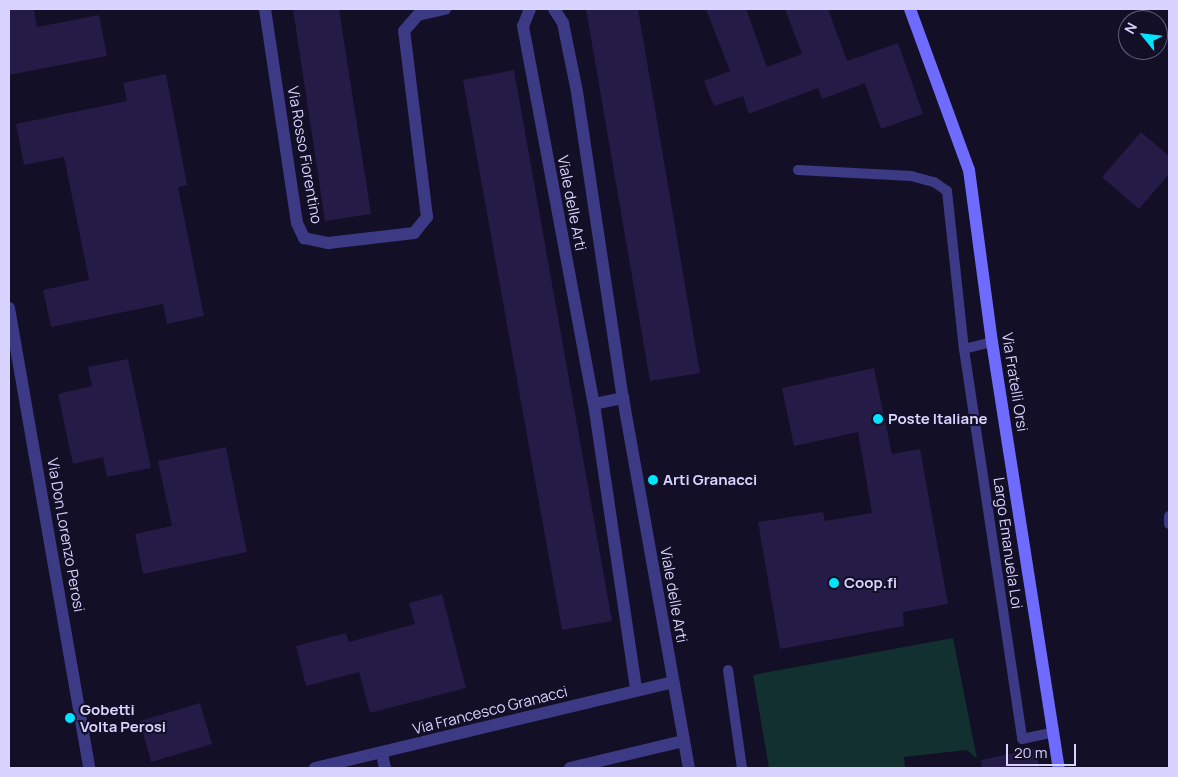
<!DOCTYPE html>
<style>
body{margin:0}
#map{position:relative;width:1178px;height:777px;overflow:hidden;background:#130f26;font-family:Manrope,sans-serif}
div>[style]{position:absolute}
.green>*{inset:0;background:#12302f}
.building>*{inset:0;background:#241b47}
.lane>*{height:10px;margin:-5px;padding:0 5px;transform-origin:5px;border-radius:5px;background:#3d3a85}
.street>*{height:12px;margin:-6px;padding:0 6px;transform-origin:6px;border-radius:6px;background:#3d3a85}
.secondary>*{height:12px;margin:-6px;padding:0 6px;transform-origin:6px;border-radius:6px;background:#6f6bff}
.dots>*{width:14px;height:14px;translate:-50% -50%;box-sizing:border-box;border:2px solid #130f26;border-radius:50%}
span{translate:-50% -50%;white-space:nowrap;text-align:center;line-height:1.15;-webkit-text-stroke:4px #130f26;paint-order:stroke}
.street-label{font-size:15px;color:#d9d4ff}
.poi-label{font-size:15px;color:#d9d4ff;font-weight:700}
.left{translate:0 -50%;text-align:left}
.frame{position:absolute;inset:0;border:10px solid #d9d4ff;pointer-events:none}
.north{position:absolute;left:1118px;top:10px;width:50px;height:50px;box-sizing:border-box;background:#130f26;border:1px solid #625e7d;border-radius:50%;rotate:299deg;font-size:14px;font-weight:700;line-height:20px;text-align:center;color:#d9d4ff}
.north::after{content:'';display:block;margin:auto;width:18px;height:22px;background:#00e5ff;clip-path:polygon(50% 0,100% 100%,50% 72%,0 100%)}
.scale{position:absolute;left:1006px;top:744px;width:70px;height:22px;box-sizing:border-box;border:2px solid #d9d4ff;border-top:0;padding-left:6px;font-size:15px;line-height:18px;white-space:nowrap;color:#d9d4ff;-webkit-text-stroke:4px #130f26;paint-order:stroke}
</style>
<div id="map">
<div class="green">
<i style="clip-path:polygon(953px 638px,977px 759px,967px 750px,904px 757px,905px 768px,769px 768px,753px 675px)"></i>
</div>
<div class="building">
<i style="clip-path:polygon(9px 9px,34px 9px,37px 27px,99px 15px,107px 56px,9px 75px)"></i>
<i style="clip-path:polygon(293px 9px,339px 9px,371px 214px,325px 221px)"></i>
<i style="clip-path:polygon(586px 9px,638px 9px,700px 373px,650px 381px)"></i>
<i style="clip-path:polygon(706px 9px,746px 9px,767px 67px,802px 54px,785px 9px,828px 9px,847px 61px,898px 43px,923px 114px,881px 129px,865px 83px,822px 99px,818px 88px,749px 114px,743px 96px,714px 106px,704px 81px,730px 71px)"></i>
<i style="clip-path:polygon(514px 70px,612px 621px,562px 630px,463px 80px)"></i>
<i style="clip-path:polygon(166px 74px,187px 185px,178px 187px,204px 316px,167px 324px,163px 304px,51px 327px,43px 290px,89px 280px,64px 157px,24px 165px,16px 124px,127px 101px,123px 83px)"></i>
<i style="clip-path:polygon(1141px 132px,1169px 156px,1169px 174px,1139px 209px,1102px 177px)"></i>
<i style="clip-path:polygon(128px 359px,151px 468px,107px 477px,103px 457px,73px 464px,58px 394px,92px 386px,88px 367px)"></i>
<i style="clip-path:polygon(874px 368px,892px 454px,920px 449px,948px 604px,903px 612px,904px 626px,780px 649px,758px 522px,823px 512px,825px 521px,872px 513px,858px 432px,794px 446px,782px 388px)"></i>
<i style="clip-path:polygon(226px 447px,247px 552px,143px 574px,135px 534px,172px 526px,158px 461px)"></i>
<i style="clip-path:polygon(442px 594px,466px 688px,370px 713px,359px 672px,306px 686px,296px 646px,346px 633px,349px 642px,415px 624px,409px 603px)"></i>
<i style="clip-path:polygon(200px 703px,212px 744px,151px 762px,140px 721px)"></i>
<i style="clip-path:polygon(1036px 748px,1039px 768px,982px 768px,981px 760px)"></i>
</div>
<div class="lane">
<i style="left:798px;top:170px;width:113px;rotate:3deg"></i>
<i style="left:911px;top:176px;width:24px;rotate:15deg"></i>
<i style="left:934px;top:182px;width:16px;rotate:35deg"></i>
<i style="left:947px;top:191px;width:159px;rotate:83.9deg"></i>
<i style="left:992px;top:342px;width:29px;rotate:166deg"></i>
<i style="left:964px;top:349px;width:394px;rotate:81.5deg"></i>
<i style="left:1022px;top:739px;width:33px;rotate:-12deg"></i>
<i style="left:1169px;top:516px;width:8px;rotate:90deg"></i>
<i style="left:728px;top:670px;width:99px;rotate:81.9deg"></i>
</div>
<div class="street">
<i style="left:265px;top:9px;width:216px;rotate:81.5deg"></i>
<i style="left:297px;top:223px;width:17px;rotate:65deg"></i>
<i style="left:304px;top:238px;width:25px;rotate:12deg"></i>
<i style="left:328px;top:243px;width:87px;rotate:-6.6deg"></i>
<i style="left:414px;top:233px;width:21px;rotate:-51deg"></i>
<i style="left:427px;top:217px;width:187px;rotate:-97deg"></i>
<i style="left:404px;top:31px;width:21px;rotate:-49deg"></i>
<i style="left:418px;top:15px;width:28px;rotate:-13deg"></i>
<i style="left:530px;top:9px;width:18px;rotate:112deg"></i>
<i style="left:523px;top:26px;width:385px;rotate:79.4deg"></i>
<i style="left:594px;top:404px;width:289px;rotate:81.6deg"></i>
<i style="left:554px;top:9px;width:17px;rotate:57deg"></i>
<i style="left:563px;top:23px;width:70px;rotate:78.5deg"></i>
<i style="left:577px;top:92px;width:309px;rotate:81.5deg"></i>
<i style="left:623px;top:398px;width:376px;rotate:79.9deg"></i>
<i style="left:9px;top:308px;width:467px;rotate:80.1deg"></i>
<i style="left:594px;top:404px;width:30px;rotate:-12deg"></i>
<i style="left:382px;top:754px;width:14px;rotate:78deg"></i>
<i style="left:315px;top:768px;width:368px;rotate:-13.5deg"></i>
<i style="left:570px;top:768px;width:116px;rotate:-13.4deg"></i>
</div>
<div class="secondary">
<i style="left:910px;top:9px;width:171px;rotate:69.9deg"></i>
<i style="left:969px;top:170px;width:174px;rotate:82.4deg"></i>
<i style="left:992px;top:342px;width:431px;rotate:81.1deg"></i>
</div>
<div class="dots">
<i style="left:878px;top:419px;background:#00e5ff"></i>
<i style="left:653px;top:480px;background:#00e5ff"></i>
<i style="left:834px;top:583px;background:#00e5ff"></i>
<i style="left:70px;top:718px;background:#00e5ff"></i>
</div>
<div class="street-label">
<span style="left:305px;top:155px;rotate:80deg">Via Rosso Fiorentino</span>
<span style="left:572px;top:203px;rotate:79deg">Viale delle Arti</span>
<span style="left:1015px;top:382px;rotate:81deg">Via Fratelli Orsi</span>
<span style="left:66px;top:535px;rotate:80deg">Via Don Lorenzo Perosi</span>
<span style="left:1008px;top:543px;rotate:82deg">Largo Emanuela Loi</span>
<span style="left:674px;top:595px;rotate:80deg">Viale delle Arti</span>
<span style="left:490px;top:710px;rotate:-14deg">Via Francesco Granacci</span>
</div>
<div class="poi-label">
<span class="left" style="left:888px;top:419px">Poste Italiane</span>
<span class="left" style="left:663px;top:480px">Arti Granacci</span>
<span class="left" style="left:844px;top:583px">Coop.fi</span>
<span class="left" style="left:80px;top:718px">Gobetti<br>Volta Perosi</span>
</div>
<div class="frame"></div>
<div class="north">N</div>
<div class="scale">20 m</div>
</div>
